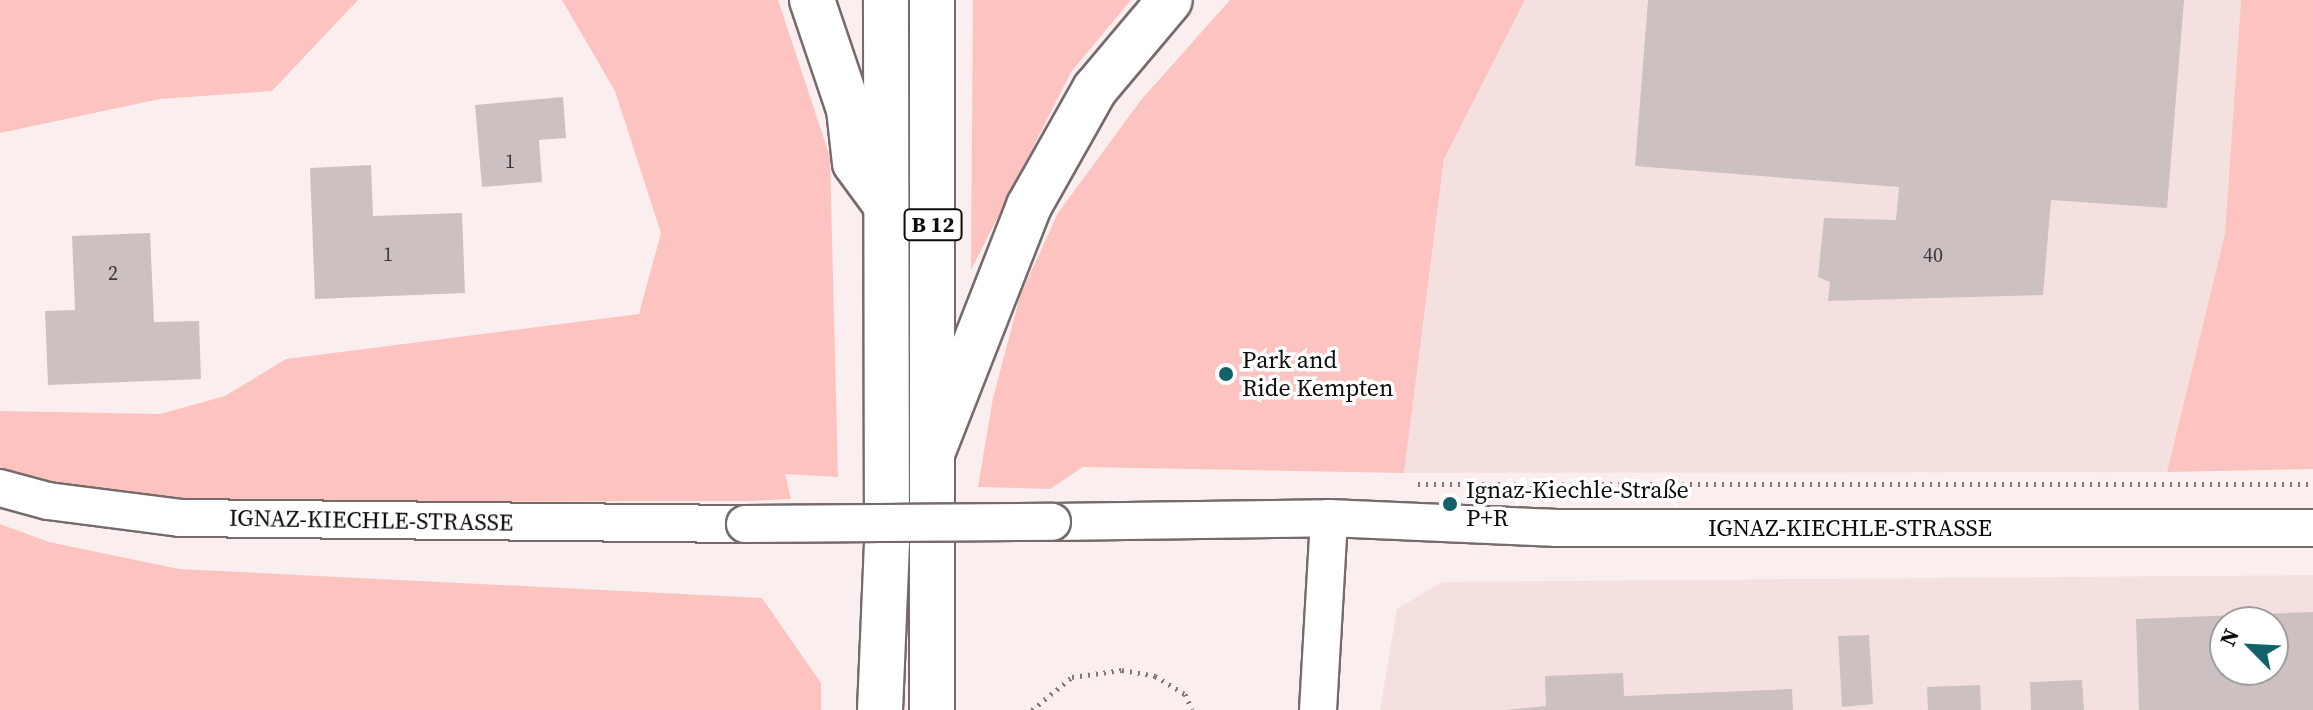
<!DOCTYPE html>
<meta charset="utf-8">
<style>
body{margin:0}
#map{position:relative;width:2313px;height:710px;overflow:hidden;background:#faefee;font-family:"Source Serif 4",serif}
div>[style]{position:absolute}
.built>*{inset:0;background:#f4e0df}
.green>*{inset:0;background:#fdc3c0}
.building>*{inset:0;background:#ccc1c0}
.path>*{height:5px;margin-top:-2.5px;transform-origin:0;background:repeating-linear-gradient(90deg,#807978 0 2px,transparent 0 8px)}
.roads{filter:drop-shadow(2px 0 #756b6b) drop-shadow(-2px 0 #756b6b) drop-shadow(0 2px #756b6b) drop-shadow(0 -2px #756b6b)}
.street>*{height:36px;margin:-18px;padding:0 18px;transform-origin:18px;border-radius:18px;background:#fff}
.primary>*{height:44px;margin:-22px;padding:0 22px;transform-origin:22px;border-radius:22px;background:#fff}
.highway>*{height:44px;margin:-22px;padding:0 22px;transform-origin:22px;border-radius:22px;background:#fff}
.bridges{filter:drop-shadow(2px 0 #756b6b) drop-shadow(-2px 0 #756b6b) drop-shadow(0 2px #756b6b) drop-shadow(0 -2px #756b6b)}
.street-bridge>*{height:36px;margin:-18px;padding:0 18px;transform-origin:18px;border-radius:18px;background:#fff}
.dots>*{width:22px;height:22px;translate:-50% -50%;box-sizing:border-box;border:4px solid #fff;border-radius:50%}
span{translate:-50% -50%;white-space:nowrap;text-align:center;line-height:1.15;-webkit-text-stroke:7px #fff;paint-order:stroke}
.number-label{font-size:20px;color:#3e3838}
.number-label span{-webkit-text-stroke-width:0}
.shield-label span{padding:2px 6px;background:#fff;border:2px solid;border-radius:6px;-webkit-text-stroke-width:0}
.shield-label{font-size:22px;color:#0f0b0b;font-weight:700}
.poi-label{font-size:24px;color:#0f0b0b}
.left{translate:0 -50%;text-align:left}
.street-label{font-size:24px;color:#0f0b0b}
.north{position:absolute;left:2209px;top:606px;width:80px;height:80px;box-sizing:border-box;background:#fff;border:2px solid #9f9d9d;border-radius:50%;rotate:294deg;font-size:22px;font-weight:700;line-height:32px;text-align:center;color:#0f0b0b}
.north::after{content:'';display:block;margin:auto;width:28px;height:36px;background:#13626a;clip-path:polygon(50% 0,100% 100%,50% 72%,0 100%)}
</style>
<div id="map">
<div class="built">
<i style="clip-path:polygon(1525px 0,2241px 0,2225px 234px,2167px 472px,1404px 473px,1444px 159px)"></i>
<i style="clip-path:polygon(evenodd,2313px 575px,2313px 710px,1380px 710px,1397px 609px,1442px 582px,2313px 575px,2225px 622px,2273px 622px,2273px 670px,2225px 670px,2225px 622px)"></i>
</div>
<div class="green">
<i style="clip-path:polygon(0 0,358px 0,272px 91px,160px 99px,0 133px)"></i>
<i style="clip-path:polygon(562px 0,778px 0,830px 157px,838px 477px,785px 474px,791px 499px,751px 501px,182px 502px,0 473px,0 411px,160px 414px,225px 396px,286px 359px,639px 314px,661px 233px,615px 91px)"></i>
<i style="clip-path:polygon(973px 0,1131px 0,1071px 72px,971px 270px)"></i>
<i style="clip-path:polygon(1230px 0,1525px 0,1444px 159px,1404px 473px,1083px 467px,1050px 489px,978px 487px,993px 398px,1020px 296px,1058px 213px,1141px 100px)"></i>
<i style="clip-path:polygon(2241px 0,2313px 0,2313px 469px,2167px 472px,2225px 234px)"></i>
<i style="clip-path:polygon(0 524px,49px 542px,179px 569px,762px 598px,821px 683px,821px 710px,0 710px)"></i>
</div>
<div class="building">
<i style="clip-path:polygon(1648px 0,2184px 0,2167px 208px,2051px 200px,2043px 295px,1828px 301px,1830px 282px,1818px 277px,1824px 218px,1896px 220px,1899px 187px,1635px 166px)"></i>
<i style="clip-path:polygon(563px 97px,566px 138px,539px 140px,542px 182px,482px 187px,475px 105px)"></i>
<i style="clip-path:polygon(371px 165px,373px 216px,462px 213px,465px 293px,315px 299px,310px 168px)"></i>
<i style="clip-path:polygon(150px 233px,154px 322px,199px 321px,201px 379px,48px 385px,45px 311px,75px 310px,72px 236px)"></i>
<i style="clip-path:polygon(evenodd,2313px 612px,2313px 710px,2139px 710px,2136px 619px,2313px 612px,2225px 622px,2273px 622px,2273px 670px,2225px 670px,2225px 622px)"></i>
<i style="clip-path:polygon(1869px 635px,1873px 704px,1842px 707px,1838px 636px)"></i>
<i style="clip-path:polygon(1623px 673px,1624px 696px,1792px 689px,1793px 710px,1505px 710px,1546px 706px,1545px 676px)"></i>
<i style="clip-path:polygon(2082px 680px,2084px 710px,2031px 710px,2030px 682px)"></i>
<i style="clip-path:polygon(1980px 685px,1981px 710px,1928px 710px,1927px 687px)"></i>
</div>
<div class="path">
<i style="left:1418px;top:484px;width:895px"></i>
<i style="left:1032px;top:710px;width:52px;rotate:-39.5deg"></i>
<i style="left:1072px;top:677px;width:50px;rotate:-8deg"></i>
<i style="left:1122px;top:670px;width:34px;rotate:10deg"></i>
<i style="left:1155px;top:676px;width:35px;rotate:31deg"></i>
<i style="left:1185px;top:694px;width:17px;rotate:66deg"></i>
</div>
<div class="roads">
<div class="street">
<i style="left:0;top:488px;width:50px;rotate:15.2deg"></i>
<i style="left:48px;top:501px;width:133px;rotate:7.3deg"></i>
<i style="left:180px;top:518px;width:565px;rotate:0.61deg"></i>
<i style="left:1052px;top:522px;width:277px;rotate:-0.8deg"></i>
<i style="left:1329px;top:518px;width:228px;rotate:2.5deg"></i>
<i style="left:1557px;top:528px;width:756px"></i>
<i style="left:1318px;top:710px;width:192px;rotate:-86.7deg"></i>
</div>
<div class="primary">
<i style="left:880px;top:710px;width:166px;rotate:-87.6deg"></i>
<i style="left:887px;top:544px;width:544px;rotate:-90.11deg"></i>
<i style="left:932px;top:710px;width:710px;rotate:-90deg"></i>
</div>
<div class="highway">
<i style="left:812px;top:0;width:115px;rotate:71.3deg"></i>
<i style="left:849px;top:109px;width:54px;rotate:83.7deg"></i>
<i style="left:855px;top:163px;width:52px;rotate:53.6deg"></i>
<i style="left:933px;top:451px;width:263px;rotate:-68.6deg"></i>
<i style="left:1029px;top:206px;width:134px;rotate:-60.6deg"></i>
<i style="left:1095px;top:89px;width:116px;rotate:-49.9deg"></i>
</div>
</div>
<div class="bridges">
<div class="street-bridge">
<i style="left:745px;top:524px;width:307px;rotate:-0.4deg"></i>
</div>
</div>
<div class="dots">
<i style="left:1226px;top:374px;background:#13626a"></i>
<i style="left:1450px;top:504px;background:#13626a"></i>
</div>
<div class="number-label">
<span style="left:510px;top:161px">1</span>
<span style="left:388px;top:254px">1</span>
<span style="left:1933px;top:255px">40</span>
<span style="left:113px;top:273px">2</span>
</div>
<div class="shield-label">
<span style="left:933px;top:225px">B 12</span>
</div>
<div class="poi-label">
<span class="left" style="left:1242px;top:374px">Park and<br>Ride Kempten</span>
<span class="left" style="left:1466px;top:504px">Ignaz-Kiechle-Straße<br>P+R</span>
</div>
<div class="street-label">
<span style="left:371px;top:520px;rotate:1deg">IGNAZ-KIECHLE-STRASSE</span>
<span style="left:1850px;top:528px">IGNAZ-KIECHLE-STRASSE</span>
</div>
<div class="north">N</div>
</div>
